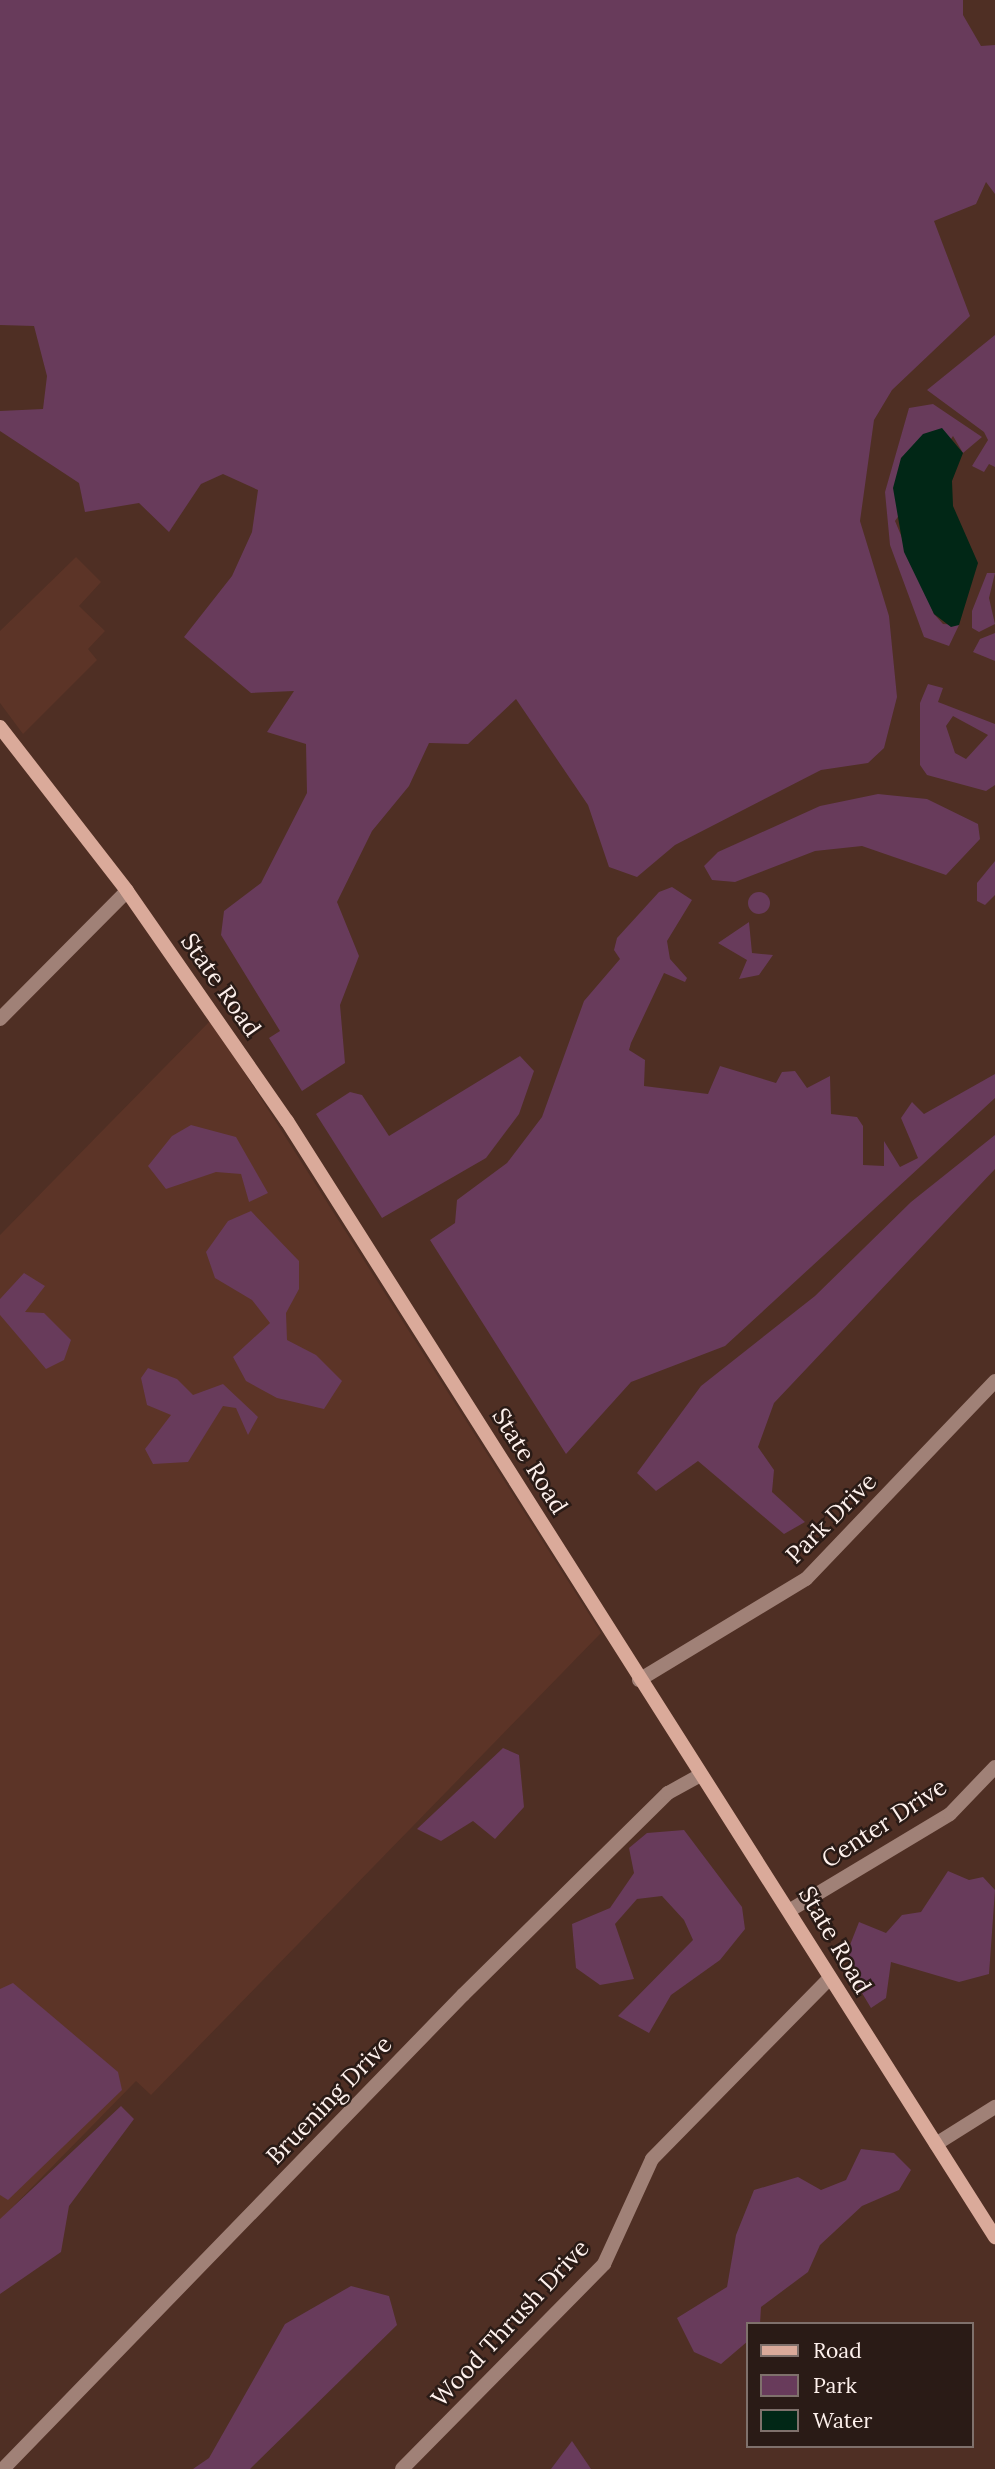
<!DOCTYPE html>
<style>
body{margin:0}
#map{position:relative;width:995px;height:2469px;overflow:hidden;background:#4f2f24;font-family:Lora,serif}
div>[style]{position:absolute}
.built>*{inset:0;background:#5c3427}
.green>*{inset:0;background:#683b5b}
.round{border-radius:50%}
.water>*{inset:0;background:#012716}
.minor>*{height:14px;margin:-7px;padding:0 7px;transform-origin:7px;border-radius:7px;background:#a08177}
.secondary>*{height:14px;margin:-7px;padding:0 7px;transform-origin:7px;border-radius:7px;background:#daaa9a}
span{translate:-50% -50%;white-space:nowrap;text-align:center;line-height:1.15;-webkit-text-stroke:5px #2a1b16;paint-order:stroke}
.street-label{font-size:24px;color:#fef1ed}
.legend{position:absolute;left:746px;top:2322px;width:228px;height:126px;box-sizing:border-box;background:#2a1b16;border:2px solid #7f716c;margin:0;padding:9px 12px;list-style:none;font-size:21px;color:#fef1ed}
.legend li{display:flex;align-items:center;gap:14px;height:35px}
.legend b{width:35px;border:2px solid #7f716c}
</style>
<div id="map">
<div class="built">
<i style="clip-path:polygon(76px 557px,101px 582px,79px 606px,105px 631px,88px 649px,97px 660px,23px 734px,0 703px,0 631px)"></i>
<i style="clip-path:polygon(211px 1020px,601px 1633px,151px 2095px,136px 2081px,0 2220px,0 1235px)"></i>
</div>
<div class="green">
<i style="clip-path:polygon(0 0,963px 0,963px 15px,981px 46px,995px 45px,995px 194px,986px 182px,976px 204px,934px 221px,970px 316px,892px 390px,874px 420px,860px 521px,889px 616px,897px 697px,884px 748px,868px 763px,821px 770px,675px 845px,637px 877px,609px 867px,588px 805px,516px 699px,468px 744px,429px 743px,409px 786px,372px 831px,337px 902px,359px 956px,340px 1005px,345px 1063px,302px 1091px,269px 1038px,280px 1031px,221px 935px,224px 911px,261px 883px,307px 793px,306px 744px,267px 732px,294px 691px,251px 693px,184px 637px,232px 576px,252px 532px,258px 490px,223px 474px,201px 484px,169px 532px,139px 503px,85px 512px,79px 483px,0 431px,0 411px,43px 409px,47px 376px,34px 326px,0 325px)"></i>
<i style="clip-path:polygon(995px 335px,995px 467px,989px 464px,984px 472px,972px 466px,988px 440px,984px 432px,927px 390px)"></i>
<i style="clip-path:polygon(933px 404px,982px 437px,963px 453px,953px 436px,895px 521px,934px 614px,943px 624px,959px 625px,949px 646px,924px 637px,890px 545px,885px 492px,909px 408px)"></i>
<i style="clip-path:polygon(987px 573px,995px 573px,989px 598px,995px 624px,979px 632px,972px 628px,972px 611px)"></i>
<i style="clip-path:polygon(995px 633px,995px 661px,973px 652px,980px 639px)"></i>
<i style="clip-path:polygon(evenodd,928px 684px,943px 688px,938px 702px,995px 724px,995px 785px,986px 791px,927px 775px,920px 765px,920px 703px,928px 684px,953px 716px,988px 735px,966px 759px,955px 753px,946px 726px,953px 716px)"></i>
<i style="clip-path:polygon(878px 794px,927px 799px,978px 824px,980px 839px,946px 875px,862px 846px,815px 851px,735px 882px,712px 880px,704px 866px,718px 852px,820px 806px)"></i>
<i style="clip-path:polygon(995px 861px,995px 895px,985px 905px,977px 901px,977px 883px)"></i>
<i style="clip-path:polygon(672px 887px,692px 900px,667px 941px,670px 959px,687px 978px,685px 982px,664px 973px,631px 1043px,629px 1050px,645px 1060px,644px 1086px,708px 1094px,720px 1066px,776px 1083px,782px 1072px,795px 1071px,807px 1088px,830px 1076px,831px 1114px,857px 1117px,863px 1126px,863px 1165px,884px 1166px,884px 1141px,900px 1167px,918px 1158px,901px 1118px,912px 1102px,924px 1114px,995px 1074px,995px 1098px,725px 1346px,631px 1382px,566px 1454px,430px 1240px,455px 1223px,457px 1200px,507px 1163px,542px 1117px,584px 1001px,620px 959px,614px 950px,617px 938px,659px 892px)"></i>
<i class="round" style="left:748px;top:892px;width:22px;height:22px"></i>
<i style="clip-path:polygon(749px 922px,752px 953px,773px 955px,759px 975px,739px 979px,747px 960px,718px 943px)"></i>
<i style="clip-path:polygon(520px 1056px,534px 1071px,519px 1114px,486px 1158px,382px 1218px,316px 1114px,350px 1092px,362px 1095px,389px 1136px)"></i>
<i style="clip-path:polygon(191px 1125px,236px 1137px,268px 1193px,249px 1202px,241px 1174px,216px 1172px,166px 1189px,148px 1166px,172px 1136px)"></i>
<i style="clip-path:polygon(995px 1135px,995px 1169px,774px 1403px,758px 1447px,774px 1470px,772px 1492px,805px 1522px,784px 1534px,698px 1461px,656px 1491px,637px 1473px,701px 1386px,815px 1296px,911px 1202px)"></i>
<i style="clip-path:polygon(251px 1211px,299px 1261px,299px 1289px,286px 1313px,287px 1340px,316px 1355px,342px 1381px,324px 1409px,277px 1398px,246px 1381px,233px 1357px,270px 1323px,252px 1300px,215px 1278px,206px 1252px,228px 1221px)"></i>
<i style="clip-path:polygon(24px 1273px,45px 1286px,25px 1312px,44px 1313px,71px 1340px,64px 1360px,46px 1369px,0 1315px,0 1299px)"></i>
<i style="clip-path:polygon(148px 1368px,177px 1379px,193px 1395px,223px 1384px,258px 1417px,248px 1435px,236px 1408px,223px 1406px,188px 1462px,153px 1464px,145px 1449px,171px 1415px,147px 1405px,141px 1378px)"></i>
<i style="clip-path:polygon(503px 1748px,519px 1755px,524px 1807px,495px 1839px,473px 1821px,441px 1841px,417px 1829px)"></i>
<i style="clip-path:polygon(684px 1830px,742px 1907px,745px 1929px,720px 1960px,671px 1995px,649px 2033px,618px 2016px,693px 1940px,684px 1920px,662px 1896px,637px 1899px,615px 1924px,634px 1979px,600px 1985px,576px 1968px,572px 1924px,610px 1908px,634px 1873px,629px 1848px,647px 1833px)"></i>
<i style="clip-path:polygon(948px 1871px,969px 1880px,983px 1877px,995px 1890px,989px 1974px,959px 1982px,891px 1962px,886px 1998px,871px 2008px,850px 1973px,848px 1950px,859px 1922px,886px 1933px,902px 1915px,921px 1912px)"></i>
<i style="clip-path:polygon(13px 1983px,118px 2072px,122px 2090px,8px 2200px,0 2195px,0 1989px)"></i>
<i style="clip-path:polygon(121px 2106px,134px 2119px,69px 2206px,61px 2252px,0 2294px,0 2219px)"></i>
<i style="clip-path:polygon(861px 2149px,894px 2153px,911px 2170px,899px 2190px,862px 2206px,820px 2245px,808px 2272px,761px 2307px,760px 2324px,748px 2324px,748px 2341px,721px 2364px,694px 2352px,677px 2318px,727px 2287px,736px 2235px,754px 2190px,798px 2177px,821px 2190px,846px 2180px)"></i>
<i style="clip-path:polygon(351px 2286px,389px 2296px,397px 2325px,250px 2469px,193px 2469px,209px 2458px,285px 2324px)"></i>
<i style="clip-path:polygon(572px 2441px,591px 2469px,551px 2469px)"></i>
</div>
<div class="water">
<i style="clip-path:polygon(942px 428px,963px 453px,952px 481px,953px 506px,978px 563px,959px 625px,951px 627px,934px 614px,904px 552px,893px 488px,901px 458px,923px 434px)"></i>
</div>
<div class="minor">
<i style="left:0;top:1019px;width:180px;rotate:-45.2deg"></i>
<i style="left:639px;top:1680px;width:195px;rotate:-31.2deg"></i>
<i style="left:806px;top:1579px;width:274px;rotate:-46.3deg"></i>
<i style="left:792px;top:1909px;width:184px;rotate:-31deg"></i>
<i style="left:950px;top:1814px;width:65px;rotate:-46.2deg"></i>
<i style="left:936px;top:2144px;width:70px;rotate:-32.1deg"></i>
<i style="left:3px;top:2469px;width:661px;rotate:-45.86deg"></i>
<i style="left:463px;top:1995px;width:288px;rotate:-44.6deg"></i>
<i style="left:668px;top:1793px;width:37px;rotate:-29deg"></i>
<i style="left:402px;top:2469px;width:288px;rotate:-45.4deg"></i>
<i style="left:604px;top:2264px;width:115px;rotate:-65.4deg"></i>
<i style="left:652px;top:2159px;width:252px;rotate:-45.5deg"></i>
</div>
<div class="secondary">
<i style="left:0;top:727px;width:207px;rotate:52.2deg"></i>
<i style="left:127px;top:891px;width:280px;rotate:55.2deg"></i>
<i style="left:287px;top:1121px;width:1322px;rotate:57.61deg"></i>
</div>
<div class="street-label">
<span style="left:221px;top:985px;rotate:55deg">State Road</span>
<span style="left:530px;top:1461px;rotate:58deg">State Road</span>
<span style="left:831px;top:1518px;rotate:-45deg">Park Drive</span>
<span style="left:884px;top:1823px;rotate:-33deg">Center Drive</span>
<span style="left:835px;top:1940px;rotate:60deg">State Road</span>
<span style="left:329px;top:2100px;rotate:-46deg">Bruening Drive</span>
<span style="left:510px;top:2323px;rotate:-47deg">Wood Thrush Drive</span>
</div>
<ul class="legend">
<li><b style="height:9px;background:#daaa9a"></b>Road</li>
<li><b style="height:19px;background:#683b5b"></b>Park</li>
<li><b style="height:19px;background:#012716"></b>Water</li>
</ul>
</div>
